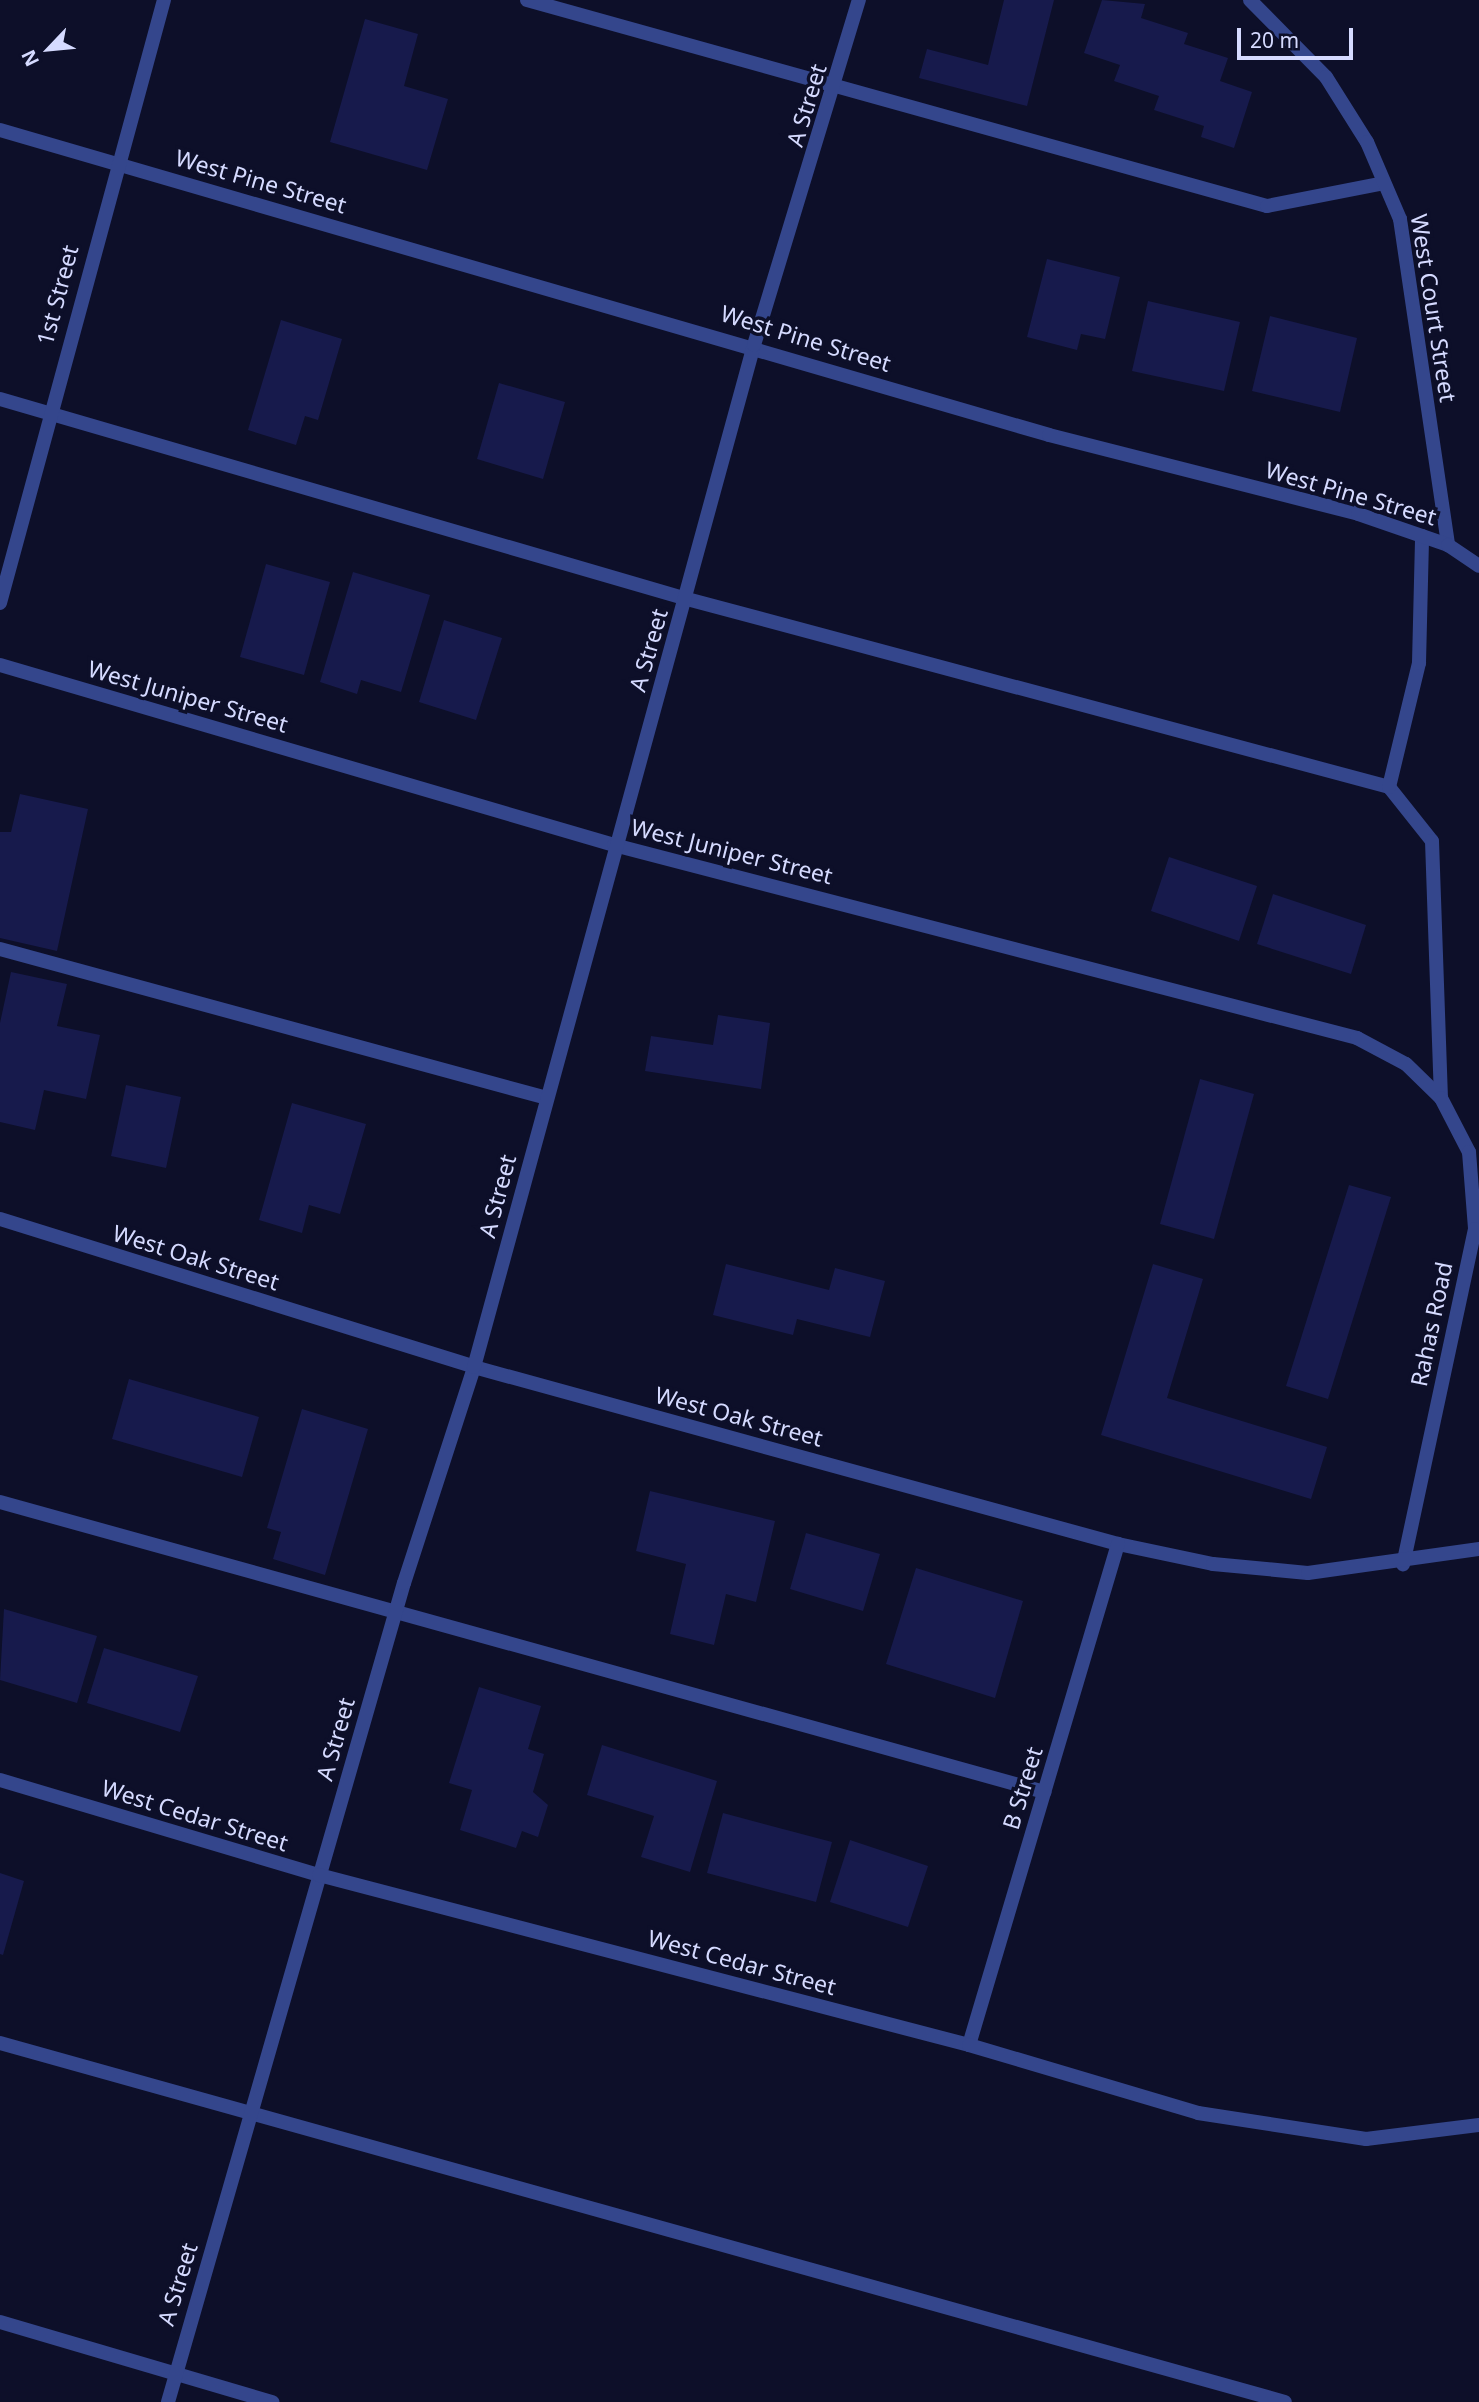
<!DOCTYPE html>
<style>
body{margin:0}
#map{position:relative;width:1479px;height:2402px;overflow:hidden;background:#0d0f29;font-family:"Noto Sans",sans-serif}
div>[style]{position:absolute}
.building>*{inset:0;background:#171a4c}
.service>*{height:14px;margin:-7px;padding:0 7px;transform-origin:7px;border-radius:7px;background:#34468c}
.minor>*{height:14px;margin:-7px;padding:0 7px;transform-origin:7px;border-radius:7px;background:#34468c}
.tertiary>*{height:14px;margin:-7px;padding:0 7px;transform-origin:7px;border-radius:7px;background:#34468c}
span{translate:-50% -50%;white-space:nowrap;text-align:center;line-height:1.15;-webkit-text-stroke:7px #0d0f29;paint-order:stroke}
.street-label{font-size:23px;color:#d5daff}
.north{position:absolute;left:14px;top:14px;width:70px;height:70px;-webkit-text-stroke:5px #0d0f29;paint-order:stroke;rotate:244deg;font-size:19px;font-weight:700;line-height:28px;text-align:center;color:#d5daff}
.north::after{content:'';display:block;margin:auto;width:24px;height:32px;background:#d5daff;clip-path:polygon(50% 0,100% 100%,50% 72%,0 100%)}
.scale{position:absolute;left:1237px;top:28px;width:116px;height:32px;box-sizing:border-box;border:4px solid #d5daff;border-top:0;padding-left:9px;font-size:21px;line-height:24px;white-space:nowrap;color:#d5daff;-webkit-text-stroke:5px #0d0f29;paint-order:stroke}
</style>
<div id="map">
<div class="building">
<i style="clip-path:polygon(1004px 0,1054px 0,1027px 106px,919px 78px,927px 49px,988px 65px)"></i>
<i style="clip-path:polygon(1102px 0,1145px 4px,1141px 18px,1188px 33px,1184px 44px,1228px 58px,1220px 81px,1252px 92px,1234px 148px,1201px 137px,1204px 126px,1154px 110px,1159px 96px,1114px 81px,1120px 65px,1084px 53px)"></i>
<i style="clip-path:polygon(365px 19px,418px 34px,404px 86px,448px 99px,427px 170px,330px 142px)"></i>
<i style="clip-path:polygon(1047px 259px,1120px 277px,1105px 339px,1081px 334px,1077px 350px,1027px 337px)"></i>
<i style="clip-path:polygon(1148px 301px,1240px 322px,1224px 391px,1132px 371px)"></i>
<i style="clip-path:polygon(1270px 316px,1357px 338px,1340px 412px,1252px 391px)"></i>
<i style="clip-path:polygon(281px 320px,342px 339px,318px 420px,305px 416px,296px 445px,248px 430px)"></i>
<i style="clip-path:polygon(499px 383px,565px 402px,543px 479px,477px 459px)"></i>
<i style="clip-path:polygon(266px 564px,330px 582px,304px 675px,240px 657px)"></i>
<i style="clip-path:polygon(353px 572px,430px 595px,401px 692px,361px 680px,357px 694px,320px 682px)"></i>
<i style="clip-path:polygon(444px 620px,502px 638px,476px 720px,419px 702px)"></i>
<i style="clip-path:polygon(20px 794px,88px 809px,57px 951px,0 938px,0 832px,11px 832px)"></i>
<i style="clip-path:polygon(1169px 857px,1257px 886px,1239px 941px,1151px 911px)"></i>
<i style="clip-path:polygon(1273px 894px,1366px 925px,1351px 974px,1257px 944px)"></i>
<i style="clip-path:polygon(11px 972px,67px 984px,57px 1026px,100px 1035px,86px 1099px,44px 1090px,35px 1130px,0 1122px,0 1023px)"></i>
<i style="clip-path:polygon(718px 1015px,770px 1023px,761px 1089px,645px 1071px,651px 1036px,713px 1045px)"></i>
<i style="clip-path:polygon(1200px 1079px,1254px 1094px,1214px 1239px,1160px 1224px)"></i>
<i style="clip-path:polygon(126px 1085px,181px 1097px,166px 1168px,111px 1156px)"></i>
<i style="clip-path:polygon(292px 1103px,366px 1124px,340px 1214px,309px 1205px,302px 1233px,259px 1220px)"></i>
<i style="clip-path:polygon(1349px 1185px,1391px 1197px,1328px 1399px,1286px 1386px)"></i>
<i style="clip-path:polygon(726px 1264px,829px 1290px,835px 1268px,885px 1281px,870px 1337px,797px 1319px,793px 1335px,713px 1315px)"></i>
<i style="clip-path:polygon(1153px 1264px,1203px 1279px,1167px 1398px,1327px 1447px,1311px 1499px,1101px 1435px)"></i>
<i style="clip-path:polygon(129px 1379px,259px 1417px,242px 1477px,112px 1439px)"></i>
<i style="clip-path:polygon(302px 1409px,368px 1429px,325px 1575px,273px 1559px,281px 1532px,267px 1528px)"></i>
<i style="clip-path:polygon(650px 1491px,775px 1521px,756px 1602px,726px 1594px,714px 1645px,670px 1634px,686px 1564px,636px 1551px)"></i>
<i style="clip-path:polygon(806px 1533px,880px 1554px,863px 1611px,790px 1589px)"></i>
<i style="clip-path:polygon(916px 1568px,1023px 1601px,995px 1698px,886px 1664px)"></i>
<i style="clip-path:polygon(4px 1609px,97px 1636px,77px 1703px,0 1680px)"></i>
<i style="clip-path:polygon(104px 1648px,198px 1676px,180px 1732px,87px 1703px)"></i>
<i style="clip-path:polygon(479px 1687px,541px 1706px,528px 1749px,544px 1754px,533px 1792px,548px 1805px,538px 1837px,522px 1831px,516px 1848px,460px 1830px,472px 1790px,449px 1783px)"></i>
<i style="clip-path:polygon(602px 1745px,717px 1781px,690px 1872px,641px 1857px,654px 1816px,587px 1795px)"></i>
<i style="clip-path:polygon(723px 1813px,832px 1842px,816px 1902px,707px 1873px)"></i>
<i style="clip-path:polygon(850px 1840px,928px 1866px,908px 1927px,830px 1902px)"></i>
<i style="clip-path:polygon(0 1873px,24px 1881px,3px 1955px,0 1954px)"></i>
</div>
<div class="service">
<i style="left:527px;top:0;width:768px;rotate:15.56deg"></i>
<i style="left:1267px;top:206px;width:119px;rotate:-11.1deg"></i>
<i style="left:0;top:399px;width:716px;rotate:16.23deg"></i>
<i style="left:687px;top:599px;width:727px;rotate:14.99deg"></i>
<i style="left:1389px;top:787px;width:69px;rotate:51.5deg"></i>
<i style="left:1432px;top:841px;width:257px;rotate:88deg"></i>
<i style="left:1389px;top:787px;width:128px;rotate:-76.4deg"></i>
<i style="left:1419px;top:663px;width:127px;rotate:-88.6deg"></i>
<i style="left:0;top:949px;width:567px;rotate:15.24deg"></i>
<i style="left:0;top:1502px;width:1084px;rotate:15.52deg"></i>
<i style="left:0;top:2043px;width:1334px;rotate:15.61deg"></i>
</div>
<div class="minor">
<i style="left:1250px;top:0;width:108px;rotate:45.4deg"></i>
<i style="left:1326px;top:77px;width:77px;rotate:57.8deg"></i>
<i style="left:1367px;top:142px;width:84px;rotate:66.8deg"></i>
<i style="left:1400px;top:219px;width:330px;rotate:81.6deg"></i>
<i style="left:0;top:130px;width:1092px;rotate:16.21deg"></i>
<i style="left:1049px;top:435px;width:319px;rotate:14.3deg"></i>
<i style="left:1358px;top:514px;width:95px;rotate:19deg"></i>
<i style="left:1448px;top:545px;width:37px;rotate:34deg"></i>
<i style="left:0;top:603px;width:625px;rotate:-74.79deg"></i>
<i style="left:0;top:665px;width:640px;rotate:16.34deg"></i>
<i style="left:614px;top:845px;width:768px;rotate:14.56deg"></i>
<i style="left:1357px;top:1038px;width:55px;rotate:28deg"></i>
<i style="left:1406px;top:1064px;width:49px;rotate:44.2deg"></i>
<i style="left:1441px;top:1098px;width:61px;rotate:62.6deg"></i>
<i style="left:1469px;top:1152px;width:77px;rotate:85.5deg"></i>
<i style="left:1475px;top:1229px;width:343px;rotate:102.1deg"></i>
<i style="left:0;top:1219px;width:497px;rotate:17.3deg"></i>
<i style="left:474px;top:1367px;width:668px;rotate:15.37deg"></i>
<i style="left:1118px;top:1544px;width:97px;rotate:11.9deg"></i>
<i style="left:1213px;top:1564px;width:95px;rotate:5.4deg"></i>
<i style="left:1308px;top:1573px;width:173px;rotate:-8deg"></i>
<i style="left:969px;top:2045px;width:523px;rotate:-73.44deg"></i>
<i style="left:0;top:2322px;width:284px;rotate:16.4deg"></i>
<i style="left:168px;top:2402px;width:852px;rotate:-73.93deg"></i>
<i style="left:404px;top:1583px;width:227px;rotate:-72deg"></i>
<i style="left:474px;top:1367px;width:1060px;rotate:-74.68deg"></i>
<i style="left:754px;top:345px;width:361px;rotate:-73.1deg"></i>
</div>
<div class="tertiary">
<i style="left:0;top:1780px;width:333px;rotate:16.6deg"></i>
<i style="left:319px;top:1875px;width:672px;rotate:14.66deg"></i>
<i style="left:969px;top:2045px;width:239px;rotate:16.5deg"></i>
<i style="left:1198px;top:2113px;width:170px;rotate:8.8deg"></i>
<i style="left:1366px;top:2139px;width:114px;rotate:-7.1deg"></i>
</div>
<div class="street-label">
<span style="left:806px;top:105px;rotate:-73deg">A Street</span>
<span style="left:261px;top:181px;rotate:16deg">West Pine Street</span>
<span style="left:57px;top:295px;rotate:-75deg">1st Street</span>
<span style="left:1434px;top:308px;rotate:81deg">West Court Street</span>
<span style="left:806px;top:338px;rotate:17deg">West Pine Street</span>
<span style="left:1351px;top:493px;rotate:16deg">West Pine Street</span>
<span style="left:648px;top:650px;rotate:-74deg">A Street</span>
<span style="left:188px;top:696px;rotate:16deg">West Juniper Street</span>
<span style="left:732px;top:851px;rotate:14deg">West Juniper Street</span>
<span style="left:497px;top:1196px;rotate:-75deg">A Street</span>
<span style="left:196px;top:1257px;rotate:17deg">West Oak Street</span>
<span style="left:1431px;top:1324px;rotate:-78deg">Rahas Road</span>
<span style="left:739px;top:1416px;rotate:15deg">West Oak Street</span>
<span style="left:335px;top:1739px;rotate:-74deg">A Street</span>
<span style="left:1022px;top:1788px;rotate:-73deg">B Street</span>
<span style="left:195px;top:1815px;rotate:17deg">West Cedar Street</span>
<span style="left:742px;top:1962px;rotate:15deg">West Cedar Street</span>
<span style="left:177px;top:2284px;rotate:-73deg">A Street</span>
</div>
<div class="north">N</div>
<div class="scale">20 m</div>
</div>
